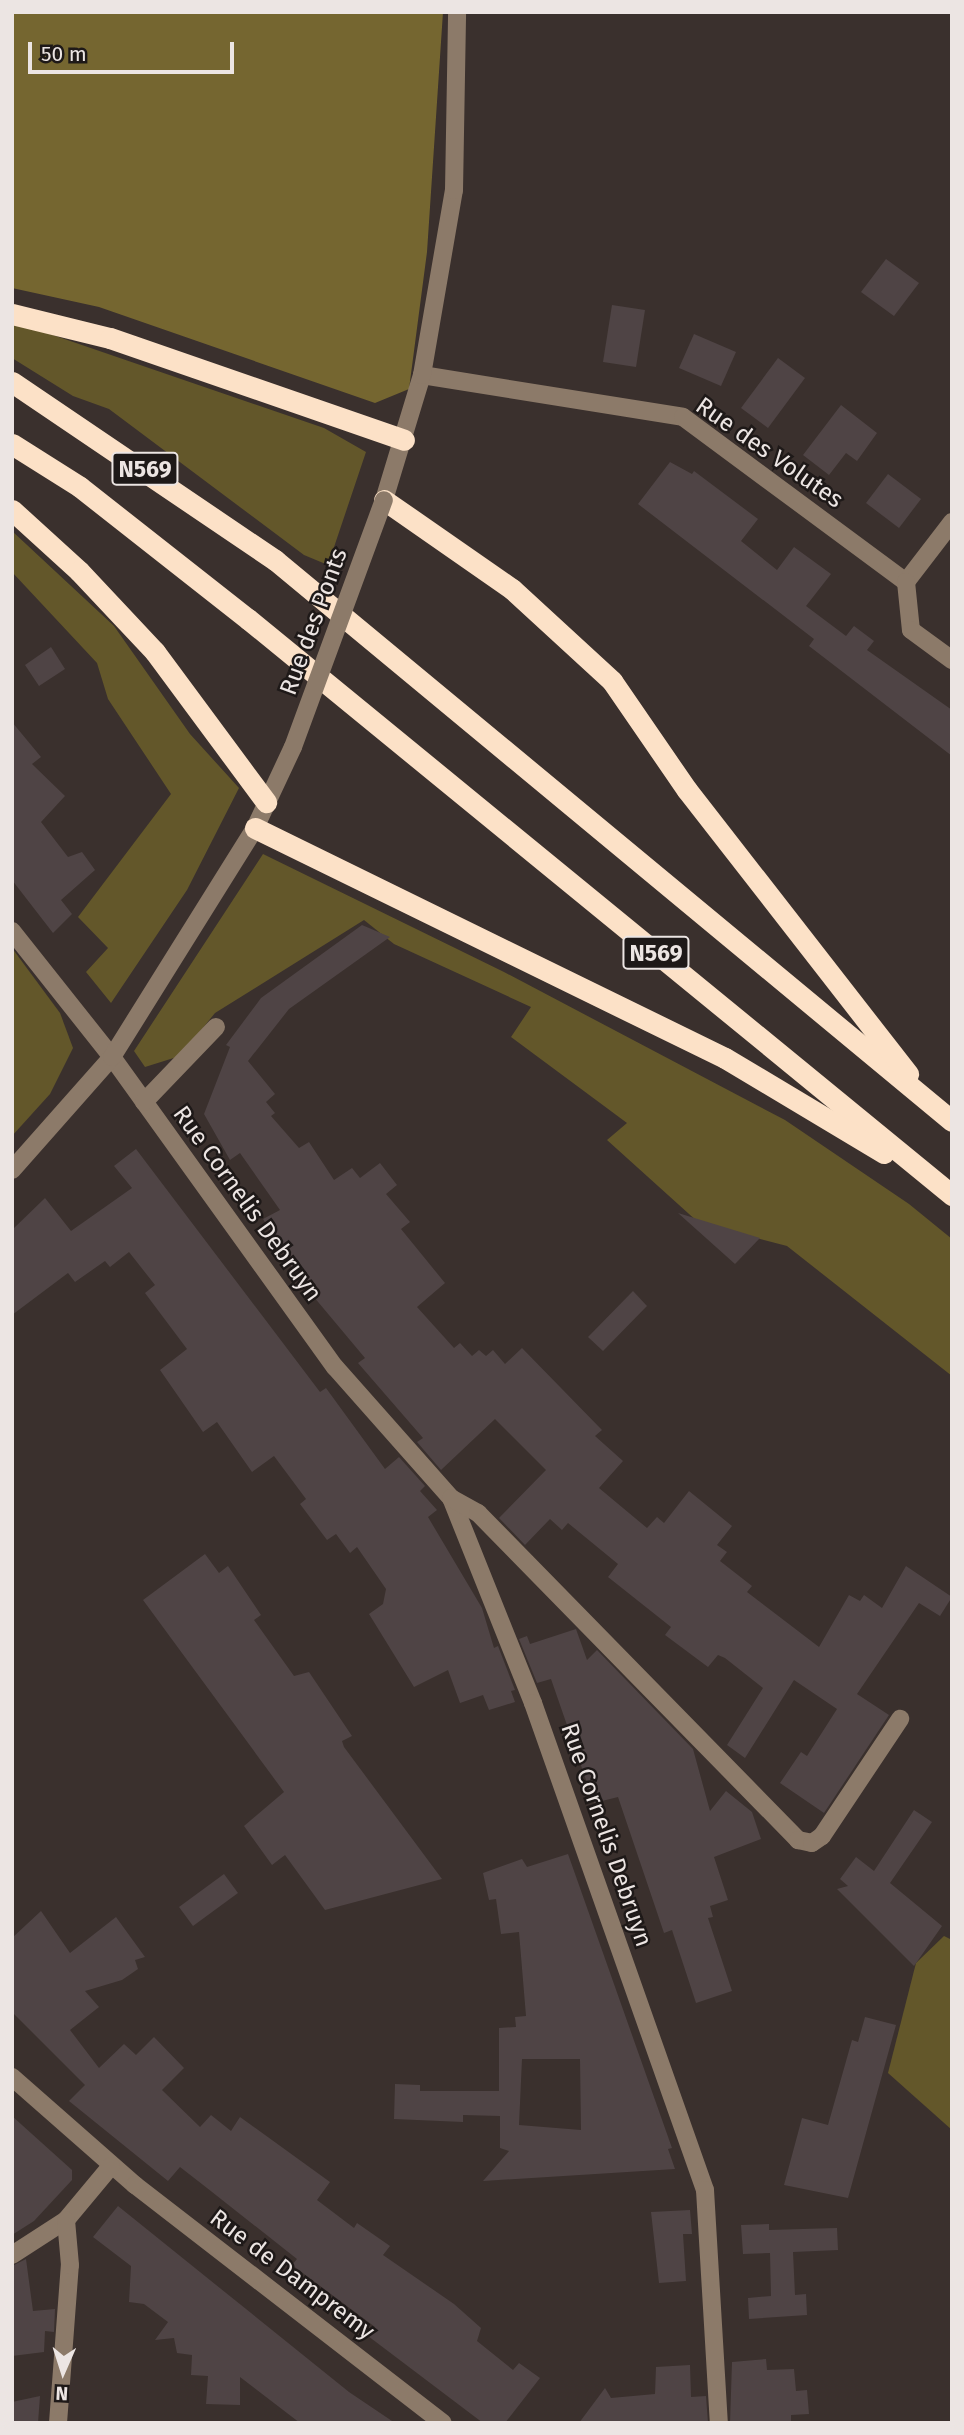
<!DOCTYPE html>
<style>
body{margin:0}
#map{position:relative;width:964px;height:2435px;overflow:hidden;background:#3a302d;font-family:"Fira Sans",sans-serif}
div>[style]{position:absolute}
.green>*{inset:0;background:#63572a}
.forest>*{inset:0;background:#756630}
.building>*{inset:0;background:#4f4445}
.minor>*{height:18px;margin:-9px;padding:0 9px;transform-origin:9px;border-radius:9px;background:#8c7a69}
.highway>*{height:21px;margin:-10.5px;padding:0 10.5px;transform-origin:10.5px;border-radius:10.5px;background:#fce1c7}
.minor-bridge>*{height:18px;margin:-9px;padding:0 9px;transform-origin:9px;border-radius:9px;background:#8c7a69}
span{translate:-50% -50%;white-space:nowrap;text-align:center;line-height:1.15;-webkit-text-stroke:5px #1e1918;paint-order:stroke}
.shield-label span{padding:2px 5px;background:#1e1918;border:2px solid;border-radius:5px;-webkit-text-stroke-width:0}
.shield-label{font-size:23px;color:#ece5e3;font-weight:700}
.street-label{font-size:24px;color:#ece5e3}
.frame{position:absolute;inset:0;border:14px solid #ece5e3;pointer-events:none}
.north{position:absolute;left:28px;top:2337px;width:70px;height:70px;-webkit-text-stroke:5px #1e1918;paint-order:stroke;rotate:183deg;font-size:19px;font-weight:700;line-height:28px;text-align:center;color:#ece5e3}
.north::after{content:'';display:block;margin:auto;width:24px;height:32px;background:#ece5e3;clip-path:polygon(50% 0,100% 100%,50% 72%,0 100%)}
.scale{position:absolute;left:28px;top:42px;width:206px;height:32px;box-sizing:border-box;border:4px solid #ece5e3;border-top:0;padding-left:9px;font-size:21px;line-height:24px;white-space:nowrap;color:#ece5e3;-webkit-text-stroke:5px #1e1918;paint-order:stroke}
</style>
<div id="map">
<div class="green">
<i style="clip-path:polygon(12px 321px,324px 428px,366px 452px,328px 565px,304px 555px,109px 409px,73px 396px,12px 358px)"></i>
<i style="clip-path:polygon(12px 531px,114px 626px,190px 734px,239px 788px,187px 890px,111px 1003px,86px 972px,108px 948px,78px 917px,171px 794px,108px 699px,97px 663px,12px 572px)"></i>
<i style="clip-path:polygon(263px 854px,504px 972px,785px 1120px,909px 1204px,952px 1239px,952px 1376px,787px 1246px,699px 1223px,607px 1140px,627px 1123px,511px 1037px,531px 1007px,394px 944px,364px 920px,215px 1013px,180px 1056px,145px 1067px,134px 1051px)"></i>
<i style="clip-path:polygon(12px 948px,60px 1013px,73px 1048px,50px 1094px,12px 1136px)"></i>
<i style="clip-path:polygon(944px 1936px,952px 1940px,952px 2130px,888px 2073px,916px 1963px)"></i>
</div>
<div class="forest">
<i style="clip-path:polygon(12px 12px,443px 12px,427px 252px,409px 389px,375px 403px,99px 307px,12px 288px)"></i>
</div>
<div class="building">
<i style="clip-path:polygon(886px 259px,919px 283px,894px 316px,861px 292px)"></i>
<i style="clip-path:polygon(612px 305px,645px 310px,636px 367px,603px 362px)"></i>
<i style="clip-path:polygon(694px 334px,736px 352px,721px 386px,679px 368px)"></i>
<i style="clip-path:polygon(778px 358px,805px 378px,768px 428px,741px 408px)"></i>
<i style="clip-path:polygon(841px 405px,877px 433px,857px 461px,846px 453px,829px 475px,803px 455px)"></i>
<i style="clip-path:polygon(670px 462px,692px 474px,694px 471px,758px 519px,741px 541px,777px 570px,794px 547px,831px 574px,806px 606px,846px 636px,854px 626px,874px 641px,867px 650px,952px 710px,952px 756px,809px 646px,814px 639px,638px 504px)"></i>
<i style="clip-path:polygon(888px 474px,921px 499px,899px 528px,866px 503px)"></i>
<i style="clip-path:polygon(51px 647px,65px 669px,39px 686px,25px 665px)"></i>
<i style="clip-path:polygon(12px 722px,41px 757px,32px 764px,65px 796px,41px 822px,68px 857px,82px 852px,95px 870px,61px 900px,72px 914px,53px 933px,12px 880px)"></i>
<i style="clip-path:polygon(362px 925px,390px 937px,289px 1009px,248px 1061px,275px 1094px,266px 1102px,275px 1113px,271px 1116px,299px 1148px,309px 1142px,334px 1180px,352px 1168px,360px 1178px,380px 1163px,397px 1185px,386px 1194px,410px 1222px,401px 1229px,445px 1283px,417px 1307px,454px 1348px,460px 1343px,472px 1356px,479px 1350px,486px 1356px,493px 1350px,505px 1364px,522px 1348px,602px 1430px,595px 1436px,623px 1461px,599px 1488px,647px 1528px,657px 1517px,664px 1523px,689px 1491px,732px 1526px,717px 1545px,727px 1552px,720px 1561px,752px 1586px,747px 1592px,819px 1647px,849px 1595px,860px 1601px,864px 1595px,882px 1608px,906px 1566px,952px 1597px,940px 1616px,919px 1603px,857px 1694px,889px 1715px,824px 1813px,780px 1783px,801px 1752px,807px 1756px,837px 1709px,794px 1680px,745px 1758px,727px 1745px,763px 1688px,725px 1658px,718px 1655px,708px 1667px,665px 1635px,671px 1627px,608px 1577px,618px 1564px,568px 1523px,562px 1530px,550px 1519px,525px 1545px,499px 1518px,546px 1470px,495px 1419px,441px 1470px,417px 1442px,423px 1438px,358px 1363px,365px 1358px,298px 1278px,263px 1219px,280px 1210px,240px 1153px,230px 1160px,204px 1114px,230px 1047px,226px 1045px,261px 998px)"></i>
<i style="clip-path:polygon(136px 1149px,320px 1392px,326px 1388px,385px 1469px,399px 1457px,425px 1486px,420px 1491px,437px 1510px,428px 1517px,482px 1608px,494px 1648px,498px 1646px,515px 1690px,511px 1691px,515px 1702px,489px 1710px,483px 1695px,460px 1703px,448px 1670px,414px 1687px,369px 1614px,383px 1604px,386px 1589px,357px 1547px,350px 1553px,336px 1534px,327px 1540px,300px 1504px,306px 1499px,274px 1456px,252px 1472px,217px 1422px,203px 1432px,160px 1370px,187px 1349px,145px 1293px,155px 1285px,129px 1252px,110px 1267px,105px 1261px,75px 1282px,68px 1273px,12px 1315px,12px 1230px,45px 1198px,71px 1231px,132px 1188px,114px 1166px)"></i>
<i style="clip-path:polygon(678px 1213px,760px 1238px,735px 1264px)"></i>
<i style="clip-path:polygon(633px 1291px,647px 1306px,603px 1351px,588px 1337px)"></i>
<i style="clip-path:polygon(205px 1554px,219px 1573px,228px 1566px,261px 1615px,254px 1620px,294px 1676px,309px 1672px,352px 1736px,342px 1741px,344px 1747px,442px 1879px,325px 1910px,285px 1855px,272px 1865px,244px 1826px,284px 1792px,143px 1600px)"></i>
<i style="clip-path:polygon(576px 1629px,587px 1660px,597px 1650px,693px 1749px,710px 1811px,726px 1791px,752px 1812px,761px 1839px,714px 1857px,728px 1900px,710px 1906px,713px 1917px,708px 1918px,732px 1991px,696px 2003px,672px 1930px,664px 1933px,618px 1797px,594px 1803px,551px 1679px,537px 1683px,519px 1639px,527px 1636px,530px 1644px)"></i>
<i style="clip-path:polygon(914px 1810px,932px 1822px,890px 1883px,942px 1926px,914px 1966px,837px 1889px,848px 1886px,840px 1879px,856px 1857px,874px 1871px)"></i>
<i style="clip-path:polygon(evenodd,568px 1854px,672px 2148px,668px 2149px,675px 2169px,483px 2181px,509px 2151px,500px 2148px,500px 2116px,463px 2115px,463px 2122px,394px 2119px,395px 2084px,420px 2085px,420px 2091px,499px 2091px,499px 2028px,516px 2027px,515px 2017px,526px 2016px,519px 1932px,501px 1934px,496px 1899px,489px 1900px,483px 1873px,522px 1859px,527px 1867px,568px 1854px,522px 2059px,580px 2059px,581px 2130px,519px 2125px,522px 2059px)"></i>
<i style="clip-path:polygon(224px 1874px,238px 1893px,193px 1926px,179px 1907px)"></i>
<i style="clip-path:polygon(41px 1911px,70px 1953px,116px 1917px,145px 1957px,135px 1960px,138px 1969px,122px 1980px,85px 1991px,99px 2007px,70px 2030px,99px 2068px,124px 2044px,136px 2055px,154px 2037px,184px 2068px,162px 2090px,200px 2127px,211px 2115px,231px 2131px,240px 2117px,330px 2182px,317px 2200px,354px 2228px,357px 2223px,390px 2246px,383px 2255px,454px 2304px,481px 2328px,477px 2341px,513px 2370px,519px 2363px,540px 2378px,505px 2423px,483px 2423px,368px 2336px,375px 2327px,292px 2265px,297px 2259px,207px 2188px,180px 2167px,168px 2181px,69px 2101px,85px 2085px,12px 2012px,12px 1938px)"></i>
<i style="clip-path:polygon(865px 2017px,896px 2025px,848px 2198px,784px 2185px,802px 2118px,828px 2125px,852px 2040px,858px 2042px)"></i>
<i style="clip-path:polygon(12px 2116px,72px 2170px,72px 2180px,34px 2221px,12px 2235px)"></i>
<i style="clip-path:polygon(118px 2206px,349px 2392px,395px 2423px,300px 2423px,240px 2377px,240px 2405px,206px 2404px,208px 2376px,191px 2375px,192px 2355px,177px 2353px,174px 2338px,155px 2340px,168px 2322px,144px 2304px,129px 2302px,131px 2266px,93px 2237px)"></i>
<i style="clip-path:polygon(690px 2210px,692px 2234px,683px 2234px,686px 2281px,659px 2283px,651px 2212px)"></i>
<i style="clip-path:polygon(769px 2224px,769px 2230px,837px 2228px,838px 2250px,793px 2252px,795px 2295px,806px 2294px,807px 2315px,749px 2319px,748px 2298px,771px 2296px,770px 2253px,743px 2254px,741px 2225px)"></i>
<i style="clip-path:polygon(26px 2259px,33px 2311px,55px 2309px,54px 2332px,45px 2331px,44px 2352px,12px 2356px,12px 2266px)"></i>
<i style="clip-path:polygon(766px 2359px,767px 2370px,794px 2369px,796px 2391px,807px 2390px,809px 2414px,791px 2415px,791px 2421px,730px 2423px,732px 2362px)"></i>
<i style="clip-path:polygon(690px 2365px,691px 2397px,706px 2396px,708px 2423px,579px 2423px,605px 2388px,611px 2398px,655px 2394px,656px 2367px)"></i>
<i style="clip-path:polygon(40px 2396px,38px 2423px,12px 2423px,12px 2402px)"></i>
</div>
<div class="minor">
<i style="left:422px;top:375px;width:264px;rotate:9.1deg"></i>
<i style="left:683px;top:417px;width:277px;rotate:36.5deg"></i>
<i style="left:384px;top:500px;width:131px;rotate:-73.1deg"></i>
<i style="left:422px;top:375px;width:188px;rotate:-80.2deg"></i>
<i style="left:454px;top:190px;width:178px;rotate:-89deg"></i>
<i style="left:952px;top:522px;width:76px;rotate:127.5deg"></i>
<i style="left:906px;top:582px;width:48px;rotate:84.1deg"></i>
<i style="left:911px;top:630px;width:51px;rotate:36.2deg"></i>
<i style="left:12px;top:931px;width:161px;rotate:51.6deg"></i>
<i style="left:112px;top:1057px;width:382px;rotate:54.3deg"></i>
<i style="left:335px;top:1367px;width:175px;rotate:48.5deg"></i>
<i style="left:451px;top:1498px;width:221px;rotate:68.2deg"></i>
<i style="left:533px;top:1703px;width:516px;rotate:70.55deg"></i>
<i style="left:705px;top:2190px;width:233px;rotate:86.6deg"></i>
<i style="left:144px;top:1102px;width:104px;rotate:-46.2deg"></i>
<i style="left:12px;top:1170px;width:151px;rotate:-48.5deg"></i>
<i style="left:112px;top:1057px;width:270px;rotate:-58deg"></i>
<i style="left:255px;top:828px;width:89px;rotate:-64.9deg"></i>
<i style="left:451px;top:1498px;width:31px;rotate:29deg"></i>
<i style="left:478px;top:1513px;width:458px;rotate:45.6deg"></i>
<i style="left:798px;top:1840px;width:14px;rotate:12deg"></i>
<i style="left:812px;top:1843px;width:12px;rotate:-35deg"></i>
<i style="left:822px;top:1836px;width:141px;rotate:-56.3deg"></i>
<i style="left:12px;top:2077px;width:164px;rotate:41.3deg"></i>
<i style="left:135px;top:2185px;width:389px;rotate:37.7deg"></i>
<i style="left:12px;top:2255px;width:64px;rotate:-32.9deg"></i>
<i style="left:66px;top:2220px;width:70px;rotate:-50.2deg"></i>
<i style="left:58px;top:2423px;width:158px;rotate:-85.7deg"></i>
<i style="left:70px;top:2265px;width:45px;rotate:-95.1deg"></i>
</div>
<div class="highway">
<i style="left:12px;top:314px;width:101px;rotate:13.8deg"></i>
<i style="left:110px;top:338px;width:311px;rotate:19.1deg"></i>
<i style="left:12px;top:382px;width:318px;rotate:34.1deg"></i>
<i style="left:275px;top:560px;width:879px;rotate:39.65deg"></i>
<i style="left:12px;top:444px;width:80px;rotate:32.3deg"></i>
<i style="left:80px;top:487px;width:214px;rotate:38.2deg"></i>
<i style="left:248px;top:619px;width:910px;rotate:39.29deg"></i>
<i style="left:384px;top:500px;width:156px;rotate:34.8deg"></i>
<i style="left:512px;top:589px;width:136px;rotate:42.6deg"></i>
<i style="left:612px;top:681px;width:132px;rotate:55.5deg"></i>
<i style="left:687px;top:790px;width:360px;rotate:52.1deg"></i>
<i style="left:12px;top:510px;width:91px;rotate:42.3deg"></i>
<i style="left:79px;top:571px;width:111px;rotate:46.8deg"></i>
<i style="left:155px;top:652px;width:187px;rotate:53.5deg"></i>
<i style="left:255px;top:828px;width:523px;rotate:26.08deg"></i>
<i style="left:725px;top:1058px;width:185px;rotate:30.9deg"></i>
</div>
<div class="minor-bridge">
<i style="left:293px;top:747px;width:263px;rotate:-69.8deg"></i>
</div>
<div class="shield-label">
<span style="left:145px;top:469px">N569</span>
<span style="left:656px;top:953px">N569</span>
</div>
<div class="street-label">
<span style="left:769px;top:453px;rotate:35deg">Rue des Volutes</span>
<span style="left:314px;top:622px;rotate:-70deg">Rue des Ponts</span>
<span style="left:247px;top:1204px;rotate:54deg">Rue Cornelis Debruyn</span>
<span style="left:606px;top:1835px;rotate:71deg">Rue Cornelis Debruyn</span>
<span style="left:292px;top:2275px;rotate:37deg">Rue de Dampremy</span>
</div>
<div class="frame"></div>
<div class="north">N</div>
<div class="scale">50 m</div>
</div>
